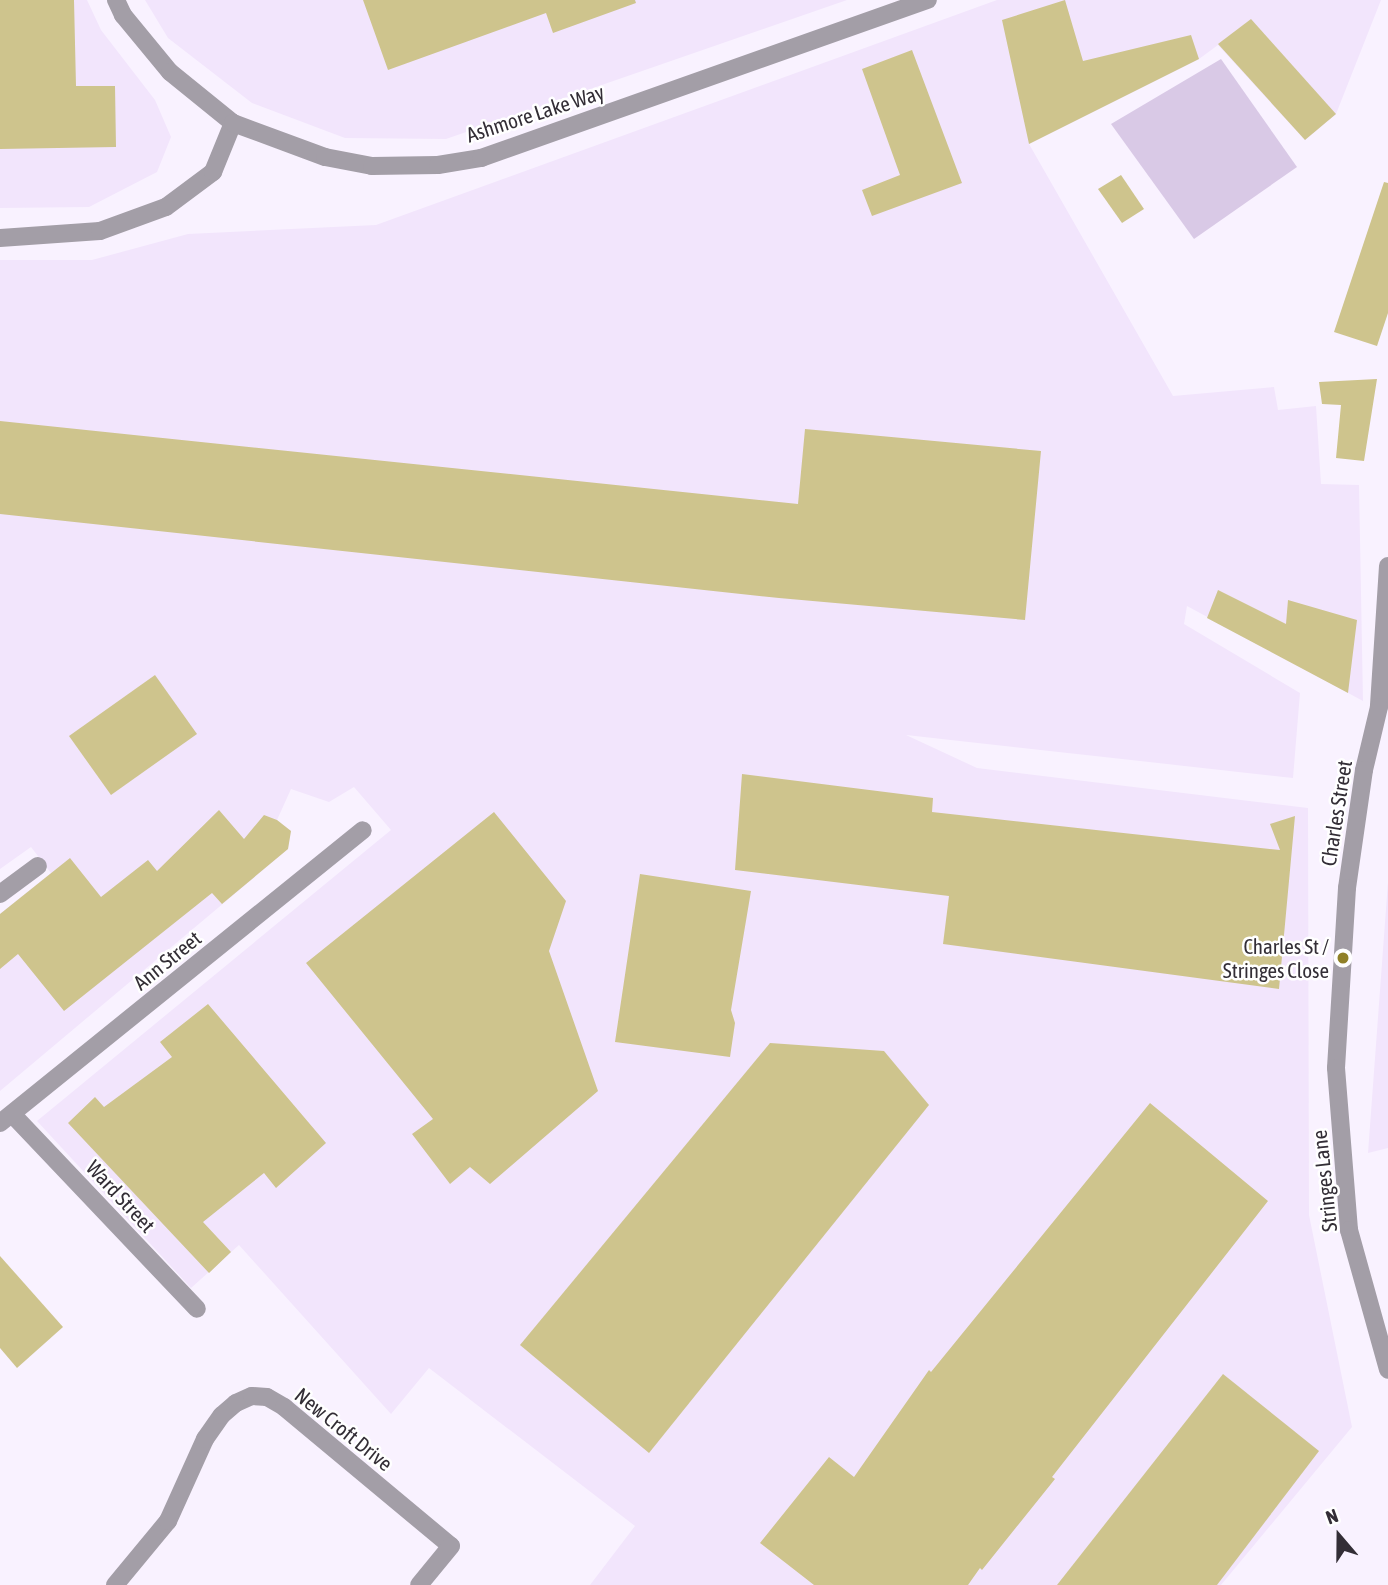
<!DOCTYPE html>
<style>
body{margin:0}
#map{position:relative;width:1388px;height:1585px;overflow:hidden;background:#f9f2ff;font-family:"Asap Condensed",sans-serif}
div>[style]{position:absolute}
.built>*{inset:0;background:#f2e5fc}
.green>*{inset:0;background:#d9c9e6}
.building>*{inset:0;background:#cec48d}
.minor>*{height:18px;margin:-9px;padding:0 9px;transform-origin:9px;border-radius:9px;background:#a39ea7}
.tertiary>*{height:18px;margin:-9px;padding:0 9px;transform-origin:9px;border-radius:9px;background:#a39ea7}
.dots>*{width:19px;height:19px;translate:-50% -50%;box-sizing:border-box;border:4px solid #fff;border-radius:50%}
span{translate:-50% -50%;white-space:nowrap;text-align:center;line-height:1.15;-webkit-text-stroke:5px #fff;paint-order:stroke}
.street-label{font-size:21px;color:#332e36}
.poi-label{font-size:21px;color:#332e36}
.right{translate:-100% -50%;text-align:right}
.north{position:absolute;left:1304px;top:1501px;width:70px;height:70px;-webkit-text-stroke:5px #fff;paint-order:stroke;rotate:340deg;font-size:19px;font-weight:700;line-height:28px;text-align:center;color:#332e36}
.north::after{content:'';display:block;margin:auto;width:24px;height:32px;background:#332e36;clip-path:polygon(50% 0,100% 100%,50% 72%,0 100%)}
</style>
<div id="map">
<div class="built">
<i style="clip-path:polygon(0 0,87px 0,101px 30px,155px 100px,171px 137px,157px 172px,89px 207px,0 208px)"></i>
<i style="clip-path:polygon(145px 0,847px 0,446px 139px,345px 138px,252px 103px,168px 38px)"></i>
<i style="clip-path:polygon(997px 0,1381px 0,1336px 114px,1305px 140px,1218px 45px,1199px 59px,1029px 144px,1173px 396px,1274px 387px,1278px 410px,1316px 406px,1321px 484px,1359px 485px,1363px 701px,1187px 606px,1184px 624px,1300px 693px,1293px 778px,906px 735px,977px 768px,1308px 808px,1309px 1215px,1352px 1427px,1221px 1585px,590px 1585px,635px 1526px,429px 1368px,391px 1414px,239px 1245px,191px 1288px,37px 1121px,391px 830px,354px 787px,329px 802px,291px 789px,277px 820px,291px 831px,288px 849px,0 1091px,0 914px,51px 873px,31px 847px,0 869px,0 260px,92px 260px,188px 234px,376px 225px)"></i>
<i style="clip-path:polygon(1388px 882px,1388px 1148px,1368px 1153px)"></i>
</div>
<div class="green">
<i style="clip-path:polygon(1221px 59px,1297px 167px,1194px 239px,1111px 124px)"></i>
</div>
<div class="building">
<i style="clip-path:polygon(0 0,74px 0,76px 86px,115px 86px,116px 147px,0 149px)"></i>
<i style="clip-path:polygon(363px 0,635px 0,636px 3px,553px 33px,546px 13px,388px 70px)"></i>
<i style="clip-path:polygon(1065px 0,1083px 61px,1191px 35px,1199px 59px,1029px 144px,1002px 20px)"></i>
<i style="clip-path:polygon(1251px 19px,1336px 114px,1305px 140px,1218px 44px)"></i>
<i style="clip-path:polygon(912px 50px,962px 183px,872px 216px,862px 190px,900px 175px,862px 69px)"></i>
<i style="clip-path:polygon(1121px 175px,1144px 209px,1122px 223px,1098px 189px)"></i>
<i style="clip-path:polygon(1384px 182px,1388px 183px,1388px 313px,1377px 346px,1334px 332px)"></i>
<i style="clip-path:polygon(1377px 379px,1364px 461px,1336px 458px,1341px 405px,1322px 404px,1319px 382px)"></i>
<i style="clip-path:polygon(0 421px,798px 504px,805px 429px,1041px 451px,1025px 620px,779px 598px,0 514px)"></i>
<i style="clip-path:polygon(1218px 590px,1286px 624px,1288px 600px,1357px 620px,1348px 693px,1207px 618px)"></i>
<i style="clip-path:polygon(155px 675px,197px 734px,111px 795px,69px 736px)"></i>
<i style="clip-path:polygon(742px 774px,933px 798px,932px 812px,1280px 850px,1270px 824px,1295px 816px,1279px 989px,943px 944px,949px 896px,735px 870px)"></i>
<i style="clip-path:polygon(219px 810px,244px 839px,264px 815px,277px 820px,291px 831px,288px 849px,222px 904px,212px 893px,64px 1011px,18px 954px,0 969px,0 914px,70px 858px,101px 897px,148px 860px,157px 871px)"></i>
<i style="clip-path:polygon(494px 812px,566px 901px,549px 951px,598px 1091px,490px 1184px,470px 1167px,450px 1184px,412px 1134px,433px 1119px,306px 963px)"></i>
<i style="clip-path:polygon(640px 874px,751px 891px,731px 1010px,735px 1023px,730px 1057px,615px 1042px)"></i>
<i style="clip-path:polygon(208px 1004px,326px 1143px,276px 1188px,264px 1173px,203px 1222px,231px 1252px,209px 1273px,68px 1123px,95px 1097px,104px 1107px,172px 1057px,160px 1042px)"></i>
<i style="clip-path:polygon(770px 1043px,884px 1051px,929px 1105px,649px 1453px,520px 1345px)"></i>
<i style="clip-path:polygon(1150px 1103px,1268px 1201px,1052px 1477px,1055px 1479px,982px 1570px,980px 1568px,968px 1585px,814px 1585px,760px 1543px,829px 1457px,854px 1477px,929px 1370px,931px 1372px)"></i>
<i style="clip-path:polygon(0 1256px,63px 1327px,17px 1368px,0 1348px)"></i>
<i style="clip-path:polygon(1223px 1374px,1319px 1451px,1217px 1585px,1057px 1585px)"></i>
</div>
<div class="minor">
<i style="left:0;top:238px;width:100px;rotate:-4deg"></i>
<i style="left:100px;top:231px;width:70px;rotate:-20deg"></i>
<i style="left:166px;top:207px;width:59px;rotate:-36.7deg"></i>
<i style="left:213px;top:172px;width:53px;rotate:-67.8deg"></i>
<i style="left:0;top:894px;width:47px;rotate:-36.4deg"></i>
<i style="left:13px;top:1115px;width:267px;rotate:46.5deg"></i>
<i style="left:0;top:1123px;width:466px;rotate:-38.9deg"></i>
<i style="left:115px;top:1585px;width:83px;rotate:-50.4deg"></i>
<i style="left:168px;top:1521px;width:90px;rotate:-65.7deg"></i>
<i style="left:205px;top:1439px;width:29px;rotate:-55deg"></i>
<i style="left:222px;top:1415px;width:18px;rotate:-41deg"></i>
<i style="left:236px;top:1403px;width:17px;rotate:-24deg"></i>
<i style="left:252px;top:1396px;width:15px;rotate:4deg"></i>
<i style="left:267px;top:1397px;width:20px;rotate:30deg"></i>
<i style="left:284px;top:1407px;width:217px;rotate:39.8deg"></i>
<i style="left:451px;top:1546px;width:50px;rotate:129.4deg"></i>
</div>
<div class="tertiary">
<i style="left:116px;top:0;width:17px;rotate:65deg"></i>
<i style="left:123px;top:15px;width:74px;rotate:50.5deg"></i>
<i style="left:170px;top:72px;width:81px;rotate:39deg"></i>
<i style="left:233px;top:123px;width:98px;rotate:20.3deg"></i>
<i style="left:325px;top:157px;width:48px;rotate:10.8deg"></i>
<i style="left:372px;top:166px;width:66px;rotate:-0.9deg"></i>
<i style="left:438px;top:165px;width:44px;rotate:-9.2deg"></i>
<i style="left:481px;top:158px;width:474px;rotate:-19.5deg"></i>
<i style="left:1388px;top:566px;width:141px;rotate:93.7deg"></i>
<i style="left:1379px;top:707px;width:65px;rotate:103.4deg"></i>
<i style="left:1364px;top:770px;width:119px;rotate:98.2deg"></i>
<i style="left:1347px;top:888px;width:180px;rotate:93.5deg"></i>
<i style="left:1336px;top:1068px;width:163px;rotate:85.4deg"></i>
<i style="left:1349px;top:1230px;width:145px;rotate:74.4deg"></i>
</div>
<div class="dots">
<i style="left:1343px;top:958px;background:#908027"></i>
</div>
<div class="street-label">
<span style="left:535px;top:113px;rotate:-18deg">Ashmore Lake Way</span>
<span style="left:1336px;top:813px;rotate:-81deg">Charles Street</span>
<span style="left:167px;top:960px;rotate:-39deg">Ann Street</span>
<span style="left:1324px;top:1181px;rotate:-96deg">Stringes Lane</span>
<span style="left:121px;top:1196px;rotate:47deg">Ward Street</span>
<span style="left:344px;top:1429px;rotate:39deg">New Croft Drive</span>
</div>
<div class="poi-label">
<span class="right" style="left:1329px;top:958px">Charles St /<br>Stringes Close</span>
</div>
<div class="north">N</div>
</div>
